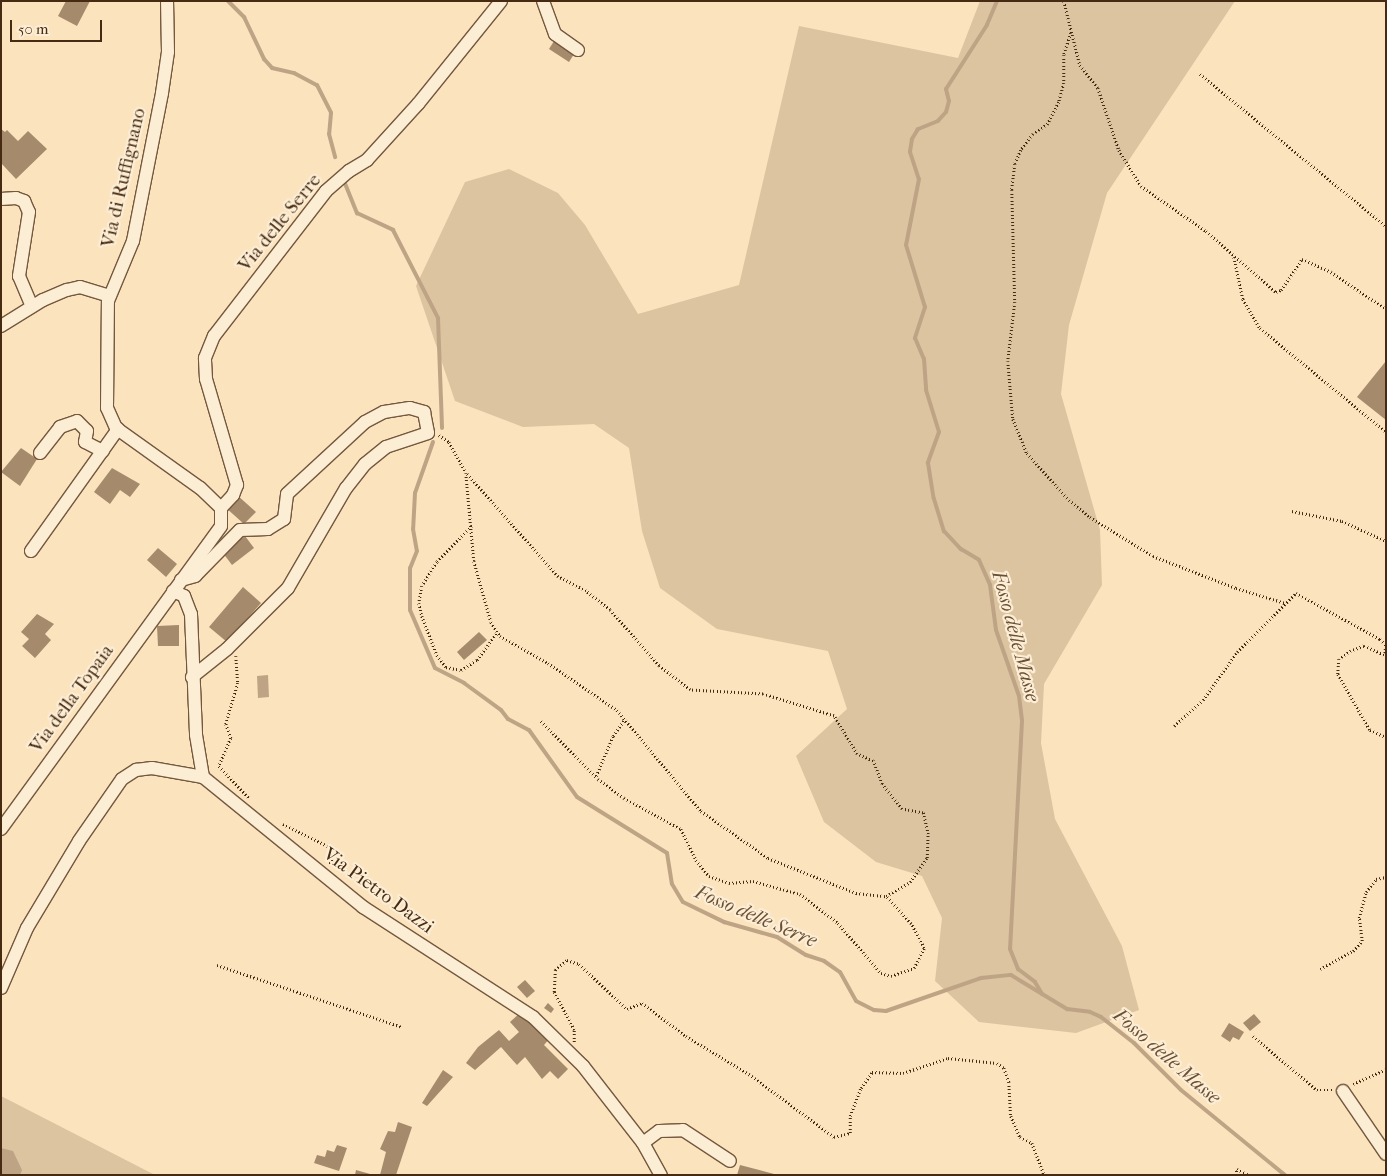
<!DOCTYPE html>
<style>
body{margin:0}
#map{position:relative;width:1387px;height:1176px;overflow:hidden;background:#fbe3be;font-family:"IM FELL French Canon",serif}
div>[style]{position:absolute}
.green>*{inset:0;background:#dcc4a1}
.water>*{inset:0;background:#bea484}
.stream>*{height:4px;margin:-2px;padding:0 2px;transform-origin:2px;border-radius:2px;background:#bea484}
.building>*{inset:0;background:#a58a6b}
.path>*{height:2.5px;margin-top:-1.25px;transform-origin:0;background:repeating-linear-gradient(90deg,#472a12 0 1px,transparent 0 3.5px)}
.roads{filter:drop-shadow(1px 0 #74583d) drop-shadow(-1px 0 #74583d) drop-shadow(0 1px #74583d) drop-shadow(0 -1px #74583d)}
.minor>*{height:12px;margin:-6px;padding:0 6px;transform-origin:6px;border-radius:6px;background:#fcedd5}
span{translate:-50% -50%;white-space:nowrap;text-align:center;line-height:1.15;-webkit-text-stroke:4.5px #fcedd5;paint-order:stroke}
.street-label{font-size:19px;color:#472a12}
.water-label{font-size:20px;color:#6b4f34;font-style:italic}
.frame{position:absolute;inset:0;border:2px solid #472a12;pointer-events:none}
.scale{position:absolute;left:10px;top:20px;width:92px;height:22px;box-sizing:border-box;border:2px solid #472a12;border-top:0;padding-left:6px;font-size:15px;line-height:18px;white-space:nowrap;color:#472a12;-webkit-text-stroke:4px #fcedd5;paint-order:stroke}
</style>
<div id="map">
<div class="green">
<i style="clip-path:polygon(980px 1px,1235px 1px,1107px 193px,1069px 325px,1061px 394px,1100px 530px,1102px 585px,1044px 684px,1041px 743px,1055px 819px,1122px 946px,1139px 1010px,1076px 1033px,979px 1022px,935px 981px,942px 918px,922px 876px,876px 862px,824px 822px,796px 756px,847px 709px,828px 651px,717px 629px,660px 588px,642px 531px,629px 448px,594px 424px,523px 427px,455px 401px,416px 286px,465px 182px,509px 169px,558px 193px,585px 225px,638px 314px,739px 285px,799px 26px,958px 58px)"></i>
<i style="clip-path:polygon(1px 1096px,155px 1175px,1px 1175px)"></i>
</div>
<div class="water">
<i style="clip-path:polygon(268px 675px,269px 697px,258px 698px,257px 676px)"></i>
<i style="clip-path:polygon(1px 1148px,13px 1151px,22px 1170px,20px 1175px,1px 1175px)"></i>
</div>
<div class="stream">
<i style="left:228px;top:1px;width:23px;rotate:45deg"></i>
<i style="left:244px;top:17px;width:47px;rotate:64.5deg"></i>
<i style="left:264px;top:59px;width:12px;rotate:48deg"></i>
<i style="left:272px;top:68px;width:23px;rotate:13deg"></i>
<i style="left:294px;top:73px;width:26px;rotate:28deg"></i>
<i style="left:317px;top:85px;width:31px;rotate:63deg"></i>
<i style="left:331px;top:113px;width:21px;rotate:95deg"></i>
<i style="left:329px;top:134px;width:24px;rotate:75deg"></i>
<i style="left:997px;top:1px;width:26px;rotate:113deg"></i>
<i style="left:987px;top:25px;width:76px;rotate:122.6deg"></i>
<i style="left:946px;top:89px;width:12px;rotate:76deg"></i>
<i style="left:949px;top:101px;width:11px;rotate:105deg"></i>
<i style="left:946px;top:112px;width:12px;rotate:132deg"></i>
<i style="left:938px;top:121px;width:22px;rotate:158deg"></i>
<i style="left:918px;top:129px;width:12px;rotate:121deg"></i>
<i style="left:912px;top:139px;width:13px;rotate:99deg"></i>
<i style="left:910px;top:152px;width:28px;rotate:72deg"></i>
<i style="left:919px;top:179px;width:67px;rotate:101.1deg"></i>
<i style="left:906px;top:245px;width:65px;rotate:73deg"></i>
<i style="left:925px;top:307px;width:33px;rotate:108deg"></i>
<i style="left:915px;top:338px;width:23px;rotate:67deg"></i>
<i style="left:924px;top:359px;width:31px;rotate:86deg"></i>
<i style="left:926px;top:390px;width:44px;rotate:72.8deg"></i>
<i style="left:939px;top:432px;width:33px;rotate:110deg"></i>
<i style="left:928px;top:463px;width:36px;rotate:81deg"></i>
<i style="left:934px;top:499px;width:34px;rotate:73deg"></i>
<i style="left:944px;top:531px;width:25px;rotate:47deg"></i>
<i style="left:961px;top:549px;width:21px;rotate:31deg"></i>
<i style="left:979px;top:560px;width:27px;rotate:66deg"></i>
<i style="left:990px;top:585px;width:45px;rotate:82.4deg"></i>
<i style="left:996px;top:630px;width:70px;rotate:70.8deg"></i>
<i style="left:1019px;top:696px;width:25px;rotate:83deg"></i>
<i style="left:1022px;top:721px;width:228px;rotate:93deg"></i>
<i style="left:1010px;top:949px;width:22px;rotate:68deg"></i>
<i style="left:1018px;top:969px;width:21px;rotate:37deg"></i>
<i style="left:1035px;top:982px;width:14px;rotate:60deg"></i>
<i style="left:344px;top:181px;width:35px;rotate:68deg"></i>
<i style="left:357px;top:213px;width:40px;rotate:25deg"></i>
<i style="left:393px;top:230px;width:99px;rotate:62.9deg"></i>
<i style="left:438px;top:318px;width:110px;rotate:87.9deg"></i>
<i style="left:433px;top:442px;width:54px;rotate:109.4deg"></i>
<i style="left:415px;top:493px;width:36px;rotate:93deg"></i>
<i style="left:413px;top:529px;width:22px;rotate:80deg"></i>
<i style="left:417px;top:551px;width:18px;rotate:112deg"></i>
<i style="left:410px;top:568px;width:42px;rotate:90deg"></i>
<i style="left:410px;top:610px;width:63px;rotate:66.7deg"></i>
<i style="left:435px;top:668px;width:33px;rotate:27deg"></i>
<i style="left:464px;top:683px;width:46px;rotate:36.1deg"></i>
<i style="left:501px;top:710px;width:11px;rotate:52deg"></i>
<i style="left:508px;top:719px;width:24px;rotate:28deg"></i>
<i style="left:529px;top:730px;width:82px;rotate:54.4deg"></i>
<i style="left:577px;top:797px;width:106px;rotate:31.9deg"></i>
<i style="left:667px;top:853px;width:31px;rotate:81deg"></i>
<i style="left:672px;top:884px;width:21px;rotate:59deg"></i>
<i style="left:683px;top:902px;width:46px;rotate:26deg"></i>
<i style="left:724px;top:922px;width:55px;rotate:15.8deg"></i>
<i style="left:777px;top:937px;width:34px;rotate:32deg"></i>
<i style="left:806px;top:955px;width:19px;rotate:18deg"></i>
<i style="left:824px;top:961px;width:19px;rotate:35deg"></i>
<i style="left:840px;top:972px;width:33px;rotate:61deg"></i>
<i style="left:856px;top:1001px;width:20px;rotate:27deg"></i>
<i style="left:874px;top:1010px;width:12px;rotate:5deg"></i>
<i style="left:886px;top:1011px;width:101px;rotate:-19.2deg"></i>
<i style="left:981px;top:978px;width:30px;rotate:-6deg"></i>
<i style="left:1011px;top:975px;width:66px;rotate:31.3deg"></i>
<i style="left:1067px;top:1009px;width:23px;rotate:7deg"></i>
<i style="left:1090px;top:1012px;width:12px;rotate:24deg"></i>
<i style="left:1101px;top:1017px;width:42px;rotate:38.2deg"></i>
<i style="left:1134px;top:1043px;width:66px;rotate:45deg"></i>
<i style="left:1181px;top:1090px;width:134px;rotate:39.3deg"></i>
</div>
<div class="building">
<i style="clip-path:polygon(66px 1px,90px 1px,77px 26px,58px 16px)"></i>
<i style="clip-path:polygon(554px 41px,574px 54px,569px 62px,549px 49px)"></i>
<i style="clip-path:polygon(1px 129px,5px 132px,7px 130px,18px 141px,28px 131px,47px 149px,16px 179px,1px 163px)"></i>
<i style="clip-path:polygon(1386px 361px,1386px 420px,1357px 397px)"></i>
<i style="clip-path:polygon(21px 448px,37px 459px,20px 486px,1px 472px)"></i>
<i style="clip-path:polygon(112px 468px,140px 484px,130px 497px,120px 490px,110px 504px,94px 492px)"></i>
<i style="clip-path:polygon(237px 495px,256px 512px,244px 524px,225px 507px)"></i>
<i style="clip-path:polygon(245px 536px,254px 548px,232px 565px,223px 553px)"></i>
<i style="clip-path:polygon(158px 548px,177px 564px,166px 577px,147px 560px)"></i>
<i style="clip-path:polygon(243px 587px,261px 603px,227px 642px,209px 627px)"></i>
<i style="clip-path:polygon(37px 614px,54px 624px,45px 634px,51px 640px,35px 658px,22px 646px,29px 639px,21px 632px)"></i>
<i style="clip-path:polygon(179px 625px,179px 646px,158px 646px,157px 626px)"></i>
<i style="clip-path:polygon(479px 632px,487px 640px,464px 660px,457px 652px)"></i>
<i style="clip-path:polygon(525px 980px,535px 991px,527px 998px,517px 987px)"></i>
<i style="clip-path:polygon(548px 1003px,554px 1009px,551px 1013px,544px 1008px)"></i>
<i style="clip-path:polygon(521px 1012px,549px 1039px,544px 1045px,568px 1069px,558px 1079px,550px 1071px,542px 1079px,525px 1057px,517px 1065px,501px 1047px,475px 1070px,466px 1063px,478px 1047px,499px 1030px,509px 1041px,519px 1032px,510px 1022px)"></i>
<i style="clip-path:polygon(1254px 1014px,1261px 1022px,1250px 1031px,1243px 1023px)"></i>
<i style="clip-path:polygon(1229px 1023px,1244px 1032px,1239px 1040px,1233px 1037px,1230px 1042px,1221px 1036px)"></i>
<i style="clip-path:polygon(443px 1070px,453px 1077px,427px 1106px,422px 1103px)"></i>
<i style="clip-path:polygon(398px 1122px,412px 1127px,396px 1175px,380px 1175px,386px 1152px,380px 1149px,388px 1131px,395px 1132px)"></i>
<i style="clip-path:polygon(337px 1145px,347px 1148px,339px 1171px,314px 1163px,317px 1155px,325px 1157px,327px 1150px,334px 1152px)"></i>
<i style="clip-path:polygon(740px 1165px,774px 1174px,774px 1175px,737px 1175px)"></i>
<i style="clip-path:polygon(356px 1170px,370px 1174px,370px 1175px,355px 1175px)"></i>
</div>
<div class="path">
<i style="left:1064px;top:1px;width:66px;rotate:76deg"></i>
<i style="left:1080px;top:65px;width:29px;rotate:52deg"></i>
<i style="left:1098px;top:88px;width:65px;rotate:71.3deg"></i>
<i style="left:1119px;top:150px;width:42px;rotate:58.6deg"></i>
<i style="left:1141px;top:186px;width:79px;rotate:34.7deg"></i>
<i style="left:1206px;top:231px;width:93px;rotate:41.1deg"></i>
<i style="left:1276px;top:292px;width:5px;rotate:-22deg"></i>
<i style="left:1281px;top:290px;width:37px;rotate:-56deg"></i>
<i style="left:1302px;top:259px;width:32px;rotate:24deg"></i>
<i style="left:1331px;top:272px;width:66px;rotate:33.9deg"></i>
<i style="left:1071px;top:33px;width:23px;rotate:108deg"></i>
<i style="left:1064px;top:55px;width:28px;rotate:90deg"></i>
<i style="left:1064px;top:83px;width:20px;rotate:105deg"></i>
<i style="left:1059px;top:102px;width:25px;rotate:117deg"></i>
<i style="left:1048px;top:124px;width:18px;rotate:146deg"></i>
<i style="left:1033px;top:134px;width:20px;rotate:127deg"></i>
<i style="left:1021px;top:150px;width:15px;rotate:113deg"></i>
<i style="left:1015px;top:164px;width:26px;rotate:97deg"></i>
<i style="left:1012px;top:190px;width:112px;rotate:88.5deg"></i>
<i style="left:1015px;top:302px;width:59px;rotate:96.8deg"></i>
<i style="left:1008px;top:361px;width:58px;rotate:85.1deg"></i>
<i style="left:1013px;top:419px;width:37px;rotate:68deg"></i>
<i style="left:1027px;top:453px;width:63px;rotate:48.2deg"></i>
<i style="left:1069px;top:500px;width:27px;rotate:39deg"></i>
<i style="left:1090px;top:517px;width:74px;rotate:31.8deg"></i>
<i style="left:1153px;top:556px;width:89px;rotate:21.1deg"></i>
<i style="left:1236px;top:588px;width:51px;rotate:17deg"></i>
<i style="left:1200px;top:74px;width:240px;rotate:39.3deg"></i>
<i style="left:1234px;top:257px;width:43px;rotate:77.9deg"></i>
<i style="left:1243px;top:299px;width:34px;rotate:60deg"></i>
<i style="left:1260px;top:328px;width:163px;rotate:39.5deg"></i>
<i style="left:439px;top:435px;width:12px;rotate:35deg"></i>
<i style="left:449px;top:442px;width:35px;rotate:61deg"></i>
<i style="left:466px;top:473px;width:88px;rotate:84.8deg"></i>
<i style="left:474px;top:561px;width:63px;rotate:74.4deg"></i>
<i style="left:491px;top:622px;width:17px;rotate:57deg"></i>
<i style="left:500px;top:636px;width:55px;rotate:29.4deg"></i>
<i style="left:548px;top:663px;width:83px;rotate:34.3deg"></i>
<i style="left:617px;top:710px;width:131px;rotate:50.3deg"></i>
<i style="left:701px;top:811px;width:82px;rotate:35deg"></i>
<i style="left:768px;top:858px;width:95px;rotate:21.7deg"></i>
<i style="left:856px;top:893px;width:30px;rotate:6deg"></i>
<i style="left:886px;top:896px;width:28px;rotate:-30deg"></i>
<i style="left:910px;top:882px;width:29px;rotate:-55deg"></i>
<i style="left:927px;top:858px;width:24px;rotate:-88deg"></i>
<i style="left:928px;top:834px;width:22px;rotate:-103deg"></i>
<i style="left:923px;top:813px;width:21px;rotate:-169deg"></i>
<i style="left:902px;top:809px;width:32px;rotate:-129deg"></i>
<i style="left:882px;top:784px;width:25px;rotate:-111deg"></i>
<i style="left:873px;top:761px;width:17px;rotate:-156deg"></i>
<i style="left:857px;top:754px;width:44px;rotate:-121.2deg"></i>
<i style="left:834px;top:716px;width:74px;rotate:-162.8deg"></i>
<i style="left:763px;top:694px;width:73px;rotate:-176.9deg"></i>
<i style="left:690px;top:690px;width:39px;rotate:-142deg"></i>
<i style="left:659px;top:666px;width:74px;rotate:-131.2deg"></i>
<i style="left:610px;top:610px;width:31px;rotate:-142deg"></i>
<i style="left:586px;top:591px;width:31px;rotate:-153deg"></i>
<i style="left:558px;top:577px;width:139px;rotate:-131.5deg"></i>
<i style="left:1292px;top:511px;width:51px;rotate:11.3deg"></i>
<i style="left:1342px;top:521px;width:48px;rotate:24.4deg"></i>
<i style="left:472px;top:526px;width:50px;rotate:134.2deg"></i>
<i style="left:437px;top:562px;width:28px;rotate:122deg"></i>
<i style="left:422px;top:586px;width:17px;rotate:100deg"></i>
<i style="left:419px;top:603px;width:13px;rotate:77deg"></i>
<i style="left:422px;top:616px;width:42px;rotate:69deg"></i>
<i style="left:437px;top:655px;width:15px;rotate:53deg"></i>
<i style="left:446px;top:667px;width:15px;rotate:11deg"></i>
<i style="left:461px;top:670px;width:19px;rotate:-32deg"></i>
<i style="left:477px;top:660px;width:34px;rotate:-54deg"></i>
<i style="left:1384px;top:655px;width:22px;rotate:-156deg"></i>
<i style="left:1364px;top:646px;width:14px;rotate:159deg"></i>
<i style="left:1351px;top:651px;width:14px;rotate:146deg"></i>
<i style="left:1339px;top:659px;width:15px;rotate:94deg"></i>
<i style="left:1338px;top:674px;width:64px;rotate:60.3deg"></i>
<i style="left:1370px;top:730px;width:17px;rotate:24deg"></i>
<i style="left:236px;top:656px;width:27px;rotate:86deg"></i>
<i style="left:238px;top:683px;width:43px;rotate:106.3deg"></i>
<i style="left:226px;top:724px;width:15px;rotate:70deg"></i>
<i style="left:231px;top:738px;width:30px;rotate:113deg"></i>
<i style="left:219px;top:766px;width:44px;rotate:46.8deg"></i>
<i style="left:541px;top:721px;width:81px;rotate:45.5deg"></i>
<i style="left:598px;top:779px;width:32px;rotate:36deg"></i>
<i style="left:624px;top:798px;width:65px;rotate:28.5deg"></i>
<i style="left:681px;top:829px;width:34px;rotate:64deg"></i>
<i style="left:696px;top:860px;width:21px;rotate:51deg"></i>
<i style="left:709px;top:876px;width:21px;rotate:19deg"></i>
<i style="left:729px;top:883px;width:24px;rotate:-5deg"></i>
<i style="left:753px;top:881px;width:49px;rotate:15.5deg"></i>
<i style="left:800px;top:894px;width:48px;rotate:37.3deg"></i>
<i style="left:838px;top:923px;width:66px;rotate:49.3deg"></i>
<i style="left:881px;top:973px;width:10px;rotate:17deg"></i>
<i style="left:891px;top:976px;width:24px;rotate:-19deg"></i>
<i style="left:914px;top:968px;width:22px;rotate:-63deg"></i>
<i style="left:924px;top:948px;width:27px;rotate:-118deg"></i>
<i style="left:911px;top:924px;width:38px;rotate:-132deg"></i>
<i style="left:1174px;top:726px;width:39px;rotate:-42deg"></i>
<i style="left:1203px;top:700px;width:59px;rotate:-54.7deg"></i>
<i style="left:1237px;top:652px;width:83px;rotate:-45deg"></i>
<i style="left:1296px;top:593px;width:96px;rotate:28.7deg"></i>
<i style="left:1380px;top:639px;width:8px;rotate:45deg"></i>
<i style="left:1386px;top:645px;width:10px;rotate:96deg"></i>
<i style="left:596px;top:776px;width:43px;rotate:-67deg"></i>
<i style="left:613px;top:736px;width:21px;rotate:-55deg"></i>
<i style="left:283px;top:824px;width:61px;rotate:26.1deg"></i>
<i style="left:338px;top:851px;width:17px;rotate:121deg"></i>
<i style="left:217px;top:965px;width:195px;rotate:18.5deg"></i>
<i style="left:1320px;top:969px;width:38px;rotate:-29deg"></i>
<i style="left:1353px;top:951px;width:13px;rotate:-48deg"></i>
<i style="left:1362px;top:941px;width:23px;rotate:-97deg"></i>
<i style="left:1359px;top:918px;width:27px;rotate:-75deg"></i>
<i style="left:1366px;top:892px;width:16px;rotate:-52deg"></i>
<i style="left:1376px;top:879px;width:10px;rotate:-11deg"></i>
<i style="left:1253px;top:1036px;width:84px;rotate:40.2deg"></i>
<i style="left:1317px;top:1090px;width:15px"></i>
<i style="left:574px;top:1042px;width:12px;rotate:-90deg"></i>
<i style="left:574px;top:1030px;width:43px;rotate:-117.8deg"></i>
<i style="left:554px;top:992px;width:22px;rotate:-87deg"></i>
<i style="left:555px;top:970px;width:16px;rotate:-40deg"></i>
<i style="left:567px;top:960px;width:13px;rotate:18deg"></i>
<i style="left:579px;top:964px;width:66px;rotate:43.2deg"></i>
<i style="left:627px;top:1009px;width:16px;rotate:-22deg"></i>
<i style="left:642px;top:1003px;width:55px;rotate:36.9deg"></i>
<i style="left:686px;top:1036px;width:74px;rotate:31.1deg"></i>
<i style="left:749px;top:1074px;width:106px;rotate:36.5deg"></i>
<i style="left:834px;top:1137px;width:16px;rotate:-14deg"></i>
<i style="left:850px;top:1133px;width:17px;rotate:-90deg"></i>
<i style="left:850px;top:1116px;width:30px;rotate:-69deg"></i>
<i style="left:861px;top:1088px;width:19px;rotate:-55deg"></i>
<i style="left:872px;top:1072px;width:31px;rotate:2deg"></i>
<i style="left:903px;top:1073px;width:47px;rotate:-18.4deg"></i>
<i style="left:948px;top:1058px;width:49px;rotate:5.8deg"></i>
<i style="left:997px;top:1063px;width:9px;rotate:36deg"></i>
<i style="left:1004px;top:1068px;width:15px;rotate:70deg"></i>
<i style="left:1009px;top:1082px;width:34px;rotate:87deg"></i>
<i style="left:1011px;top:1116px;width:23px;rotate:67deg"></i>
<i style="left:1020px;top:1137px;width:13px;rotate:27deg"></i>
<i style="left:1032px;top:1143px;width:34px;rotate:69deg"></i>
<i style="left:1353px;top:1084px;width:36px;rotate:-24deg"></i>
<i style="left:1235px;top:1175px;width:6px;rotate:-72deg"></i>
<i style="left:1237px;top:1169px;width:13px;rotate:27deg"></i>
</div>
<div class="roads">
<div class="minor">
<i style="left:543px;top:1px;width:35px;rotate:70deg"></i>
<i style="left:555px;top:34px;width:28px;rotate:35deg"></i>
<i style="left:1px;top:199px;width:15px;rotate:-4deg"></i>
<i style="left:16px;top:198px;width:9px;rotate:21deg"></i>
<i style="left:24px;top:201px;width:12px;rotate:66deg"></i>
<i style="left:29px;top:212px;width:65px;rotate:98.9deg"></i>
<i style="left:19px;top:276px;width:33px;rotate:67deg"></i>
<i style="left:1px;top:326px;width:49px;rotate:-31.8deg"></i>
<i style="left:43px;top:300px;width:26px;rotate:-23deg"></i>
<i style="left:67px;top:290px;width:13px;rotate:-13deg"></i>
<i style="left:80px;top:287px;width:31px;rotate:17deg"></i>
<i style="left:40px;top:453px;width:33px;rotate:-52deg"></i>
<i style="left:60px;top:427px;width:18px;rotate:-19deg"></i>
<i style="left:77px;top:421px;width:14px;rotate:45deg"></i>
<i style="left:87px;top:431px;width:11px;rotate:100deg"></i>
<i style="left:85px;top:442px;width:20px;rotate:27deg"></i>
<i style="left:221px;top:508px;width:18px;rotate:-47deg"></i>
<i style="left:233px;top:495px;width:11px;rotate:-68deg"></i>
<i style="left:237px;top:485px;width:110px;rotate:-106.3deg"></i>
<i style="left:206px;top:379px;width:21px;rotate:-93deg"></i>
<i style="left:205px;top:358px;width:24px;rotate:-68deg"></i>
<i style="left:214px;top:336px;width:183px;rotate:-52.3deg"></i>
<i style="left:326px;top:191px;width:30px;rotate:-41deg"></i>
<i style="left:349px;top:171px;width:21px;rotate:-31deg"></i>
<i style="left:367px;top:160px;width:76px;rotate:-47.7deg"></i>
<i style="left:418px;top:104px;width:132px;rotate:-51.1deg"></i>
<i style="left:31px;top:551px;width:150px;rotate:-54.5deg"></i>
<i style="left:181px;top:580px;width:15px;rotate:-16deg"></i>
<i style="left:195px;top:576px;width:64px;rotate:-45.6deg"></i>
<i style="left:240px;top:530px;width:28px;rotate:-2deg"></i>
<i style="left:268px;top:529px;width:19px;rotate:-32deg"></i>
<i style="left:284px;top:519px;width:25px;rotate:-83deg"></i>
<i style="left:287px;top:494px;width:106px;rotate:-42.7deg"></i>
<i style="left:365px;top:422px;width:21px;rotate:-28deg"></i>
<i style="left:384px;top:412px;width:26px;rotate:-9deg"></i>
<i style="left:410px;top:408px;width:15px;rotate:16deg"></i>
<i style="left:424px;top:412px;width:21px;rotate:79deg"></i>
<i style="left:428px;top:433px;width:44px;rotate:161.6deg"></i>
<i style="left:386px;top:447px;width:27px;rotate:141deg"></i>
<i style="left:365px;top:464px;width:31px;rotate:128deg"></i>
<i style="left:346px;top:488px;width:116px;rotate:120.1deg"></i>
<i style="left:288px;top:588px;width:86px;rotate:135deg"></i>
<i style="left:227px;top:649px;width:45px;rotate:141.3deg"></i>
<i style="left:173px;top:591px;width:12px;rotate:24deg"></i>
<i style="left:184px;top:596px;width:19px;rotate:69deg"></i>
<i style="left:191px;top:614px;width:121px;rotate:87.6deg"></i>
<i style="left:196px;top:735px;width:43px;rotate:80.5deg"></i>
<i style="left:203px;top:777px;width:206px;rotate:39.1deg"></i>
<i style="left:363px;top:907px;width:202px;rotate:32.9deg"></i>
<i style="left:533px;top:1017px;width:70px;rotate:44.4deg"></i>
<i style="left:583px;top:1066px;width:98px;rotate:52.1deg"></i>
<i style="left:643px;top:1143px;width:37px;rotate:61deg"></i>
<i style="left:1px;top:829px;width:374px;rotate:-54deg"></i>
<i style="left:221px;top:526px;width:18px;rotate:-90deg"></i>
<i style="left:221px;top:508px;width:29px;rotate:-136deg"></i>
<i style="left:200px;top:488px;width:103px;rotate:-144.5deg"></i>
<i style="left:116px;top:428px;width:22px;rotate:-114deg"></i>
<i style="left:107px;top:408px;width:107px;rotate:-89.5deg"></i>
<i style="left:108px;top:301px;width:65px;rotate:-67.4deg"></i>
<i style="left:133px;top:241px;width:151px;rotate:-78.9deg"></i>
<i style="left:162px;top:93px;width:41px;rotate:-81.7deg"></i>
<i style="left:168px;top:52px;width:51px;rotate:-91.1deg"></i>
<i style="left:1px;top:988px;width:65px;rotate:-66.6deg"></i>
<i style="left:27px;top:928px;width:101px;rotate:-59.1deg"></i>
<i style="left:79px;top:841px;width:75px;rotate:-55.3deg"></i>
<i style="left:122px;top:779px;width:17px;rotate:-33deg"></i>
<i style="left:136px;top:770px;width:16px;rotate:-7deg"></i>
<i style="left:152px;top:768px;width:52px;rotate:10deg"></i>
<i style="left:1343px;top:1091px;width:76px;rotate:55.7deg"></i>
<i style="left:643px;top:1143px;width:20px;rotate:-37deg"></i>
<i style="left:659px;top:1131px;width:24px;rotate:-2deg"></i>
<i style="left:683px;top:1130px;width:56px;rotate:33.4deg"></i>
</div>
</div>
<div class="street-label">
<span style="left:124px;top:178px;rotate:-77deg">Via di Ruffignano</span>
<span style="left:280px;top:223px;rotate:-51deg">Via delle Serre</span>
<span style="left:72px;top:699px;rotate:-54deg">Via della Topaia</span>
<span style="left:378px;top:891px;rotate:36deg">Via Pietro Dazzi</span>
</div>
<div class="water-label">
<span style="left:1016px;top:636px;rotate:75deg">Fosso delle Masse</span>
<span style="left:756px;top:916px;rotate:23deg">Fosso delle Serre</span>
<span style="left:1167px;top:1056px;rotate:41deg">Fosso delle Masse</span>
</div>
<div class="frame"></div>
<div class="scale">50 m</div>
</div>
